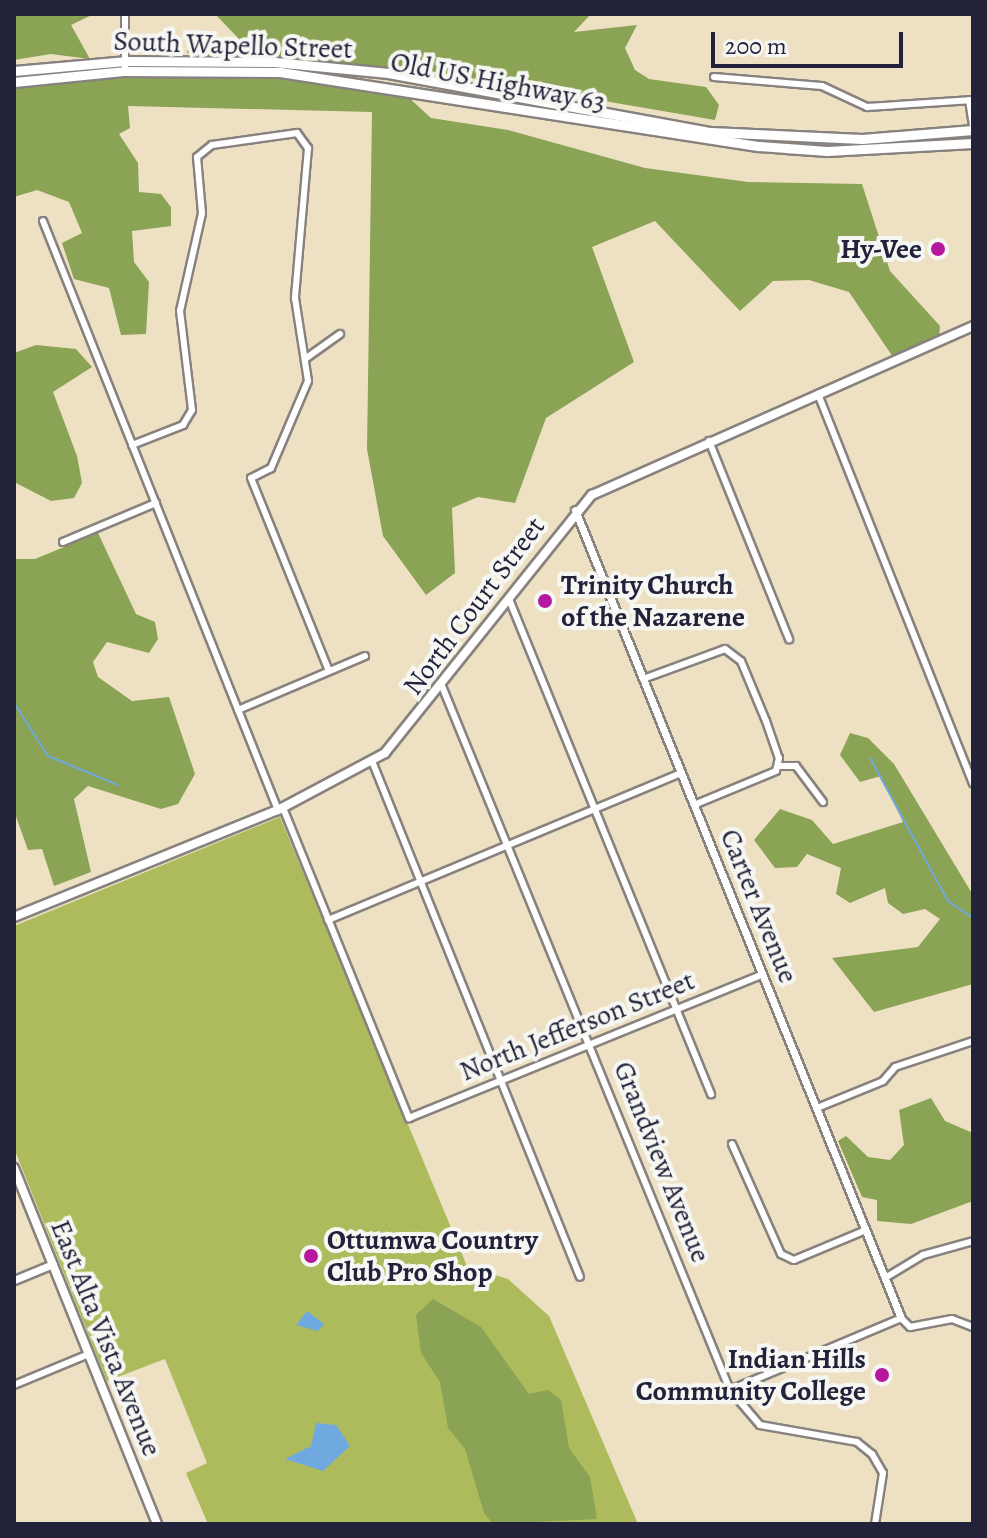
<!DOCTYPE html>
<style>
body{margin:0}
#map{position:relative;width:987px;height:1538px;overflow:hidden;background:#eee1c3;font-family:Alegreya,serif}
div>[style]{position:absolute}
.green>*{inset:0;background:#adbb5d}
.forest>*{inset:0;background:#8aa354}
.water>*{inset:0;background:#6fa9df}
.stream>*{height:2px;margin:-1px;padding:0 1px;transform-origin:1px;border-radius:1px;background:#6fa9df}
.roads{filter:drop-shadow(2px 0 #88827f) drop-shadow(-2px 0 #88827f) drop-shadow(0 2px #88827f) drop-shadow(0 -2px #88827f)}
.minor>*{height:6px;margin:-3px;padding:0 3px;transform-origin:3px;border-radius:3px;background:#fff}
.tertiary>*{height:7px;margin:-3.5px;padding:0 3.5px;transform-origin:3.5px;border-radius:3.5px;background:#fff}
.secondary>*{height:8px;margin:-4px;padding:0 4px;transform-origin:4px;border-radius:4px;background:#fff}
.trunk>*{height:9px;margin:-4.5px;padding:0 4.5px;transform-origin:4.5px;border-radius:4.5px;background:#fff}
.dots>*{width:22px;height:22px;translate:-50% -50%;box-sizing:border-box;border:4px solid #f6f6f2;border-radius:50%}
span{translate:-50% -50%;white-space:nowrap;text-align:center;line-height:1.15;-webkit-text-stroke:8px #f6f6f2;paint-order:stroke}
.street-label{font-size:28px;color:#22223b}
.poi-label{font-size:28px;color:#22223b;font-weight:700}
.right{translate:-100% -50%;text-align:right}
.left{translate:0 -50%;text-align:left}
.frame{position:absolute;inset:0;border:16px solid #22223b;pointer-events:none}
.scale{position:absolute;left:711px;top:32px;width:192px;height:36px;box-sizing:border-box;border:4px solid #22223b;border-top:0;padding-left:10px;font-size:24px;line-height:28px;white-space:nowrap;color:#22223b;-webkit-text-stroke:6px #f6f6f2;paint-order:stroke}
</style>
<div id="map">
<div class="green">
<i style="clip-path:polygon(280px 817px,467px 1266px,508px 1279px,549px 1316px,638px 1524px,208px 1524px,186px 1473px,207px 1463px,165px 1359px,107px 1381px,14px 1148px,14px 926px)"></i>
</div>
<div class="forest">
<i style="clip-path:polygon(14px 14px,94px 14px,71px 25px,90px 59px,51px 54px,14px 60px)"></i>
<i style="clip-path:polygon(215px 14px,591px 14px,574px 32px,637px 25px,625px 48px,635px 70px,649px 79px,706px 87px,719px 105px,715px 120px,436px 72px,187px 53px,189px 46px,240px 40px)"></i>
<i style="clip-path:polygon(125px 71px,377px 82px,395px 85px,431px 118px,508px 130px,645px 168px,748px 182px,862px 184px,890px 271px,940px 326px,939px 340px,895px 360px,849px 292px,809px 280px,773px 281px,740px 311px,655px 221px,592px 247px,634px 362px,546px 418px,515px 503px,478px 497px,452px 508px,455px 573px,426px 595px,383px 536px,367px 449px,372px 112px,128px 106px,130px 128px,119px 134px,138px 163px,139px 192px,161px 194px,171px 207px,171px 226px,132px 231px,134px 262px,149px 282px,146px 334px,121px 335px,109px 288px,74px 279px,62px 243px,82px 233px,69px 202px,37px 190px,14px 197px,14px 82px)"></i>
<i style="clip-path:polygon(36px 345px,76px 349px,92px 367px,53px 392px,77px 456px,82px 483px,74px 498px,51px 501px,14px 482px,14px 353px)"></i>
<i style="clip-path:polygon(98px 533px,136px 614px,155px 622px,158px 639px,149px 653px,107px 642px,93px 662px,98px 677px,132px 701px,169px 697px,195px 774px,178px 804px,161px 809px,88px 786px,74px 799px,91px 872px,54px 886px,42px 849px,28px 850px,14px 811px,14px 559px,35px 559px)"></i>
<i style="clip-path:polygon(850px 733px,868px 738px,894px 764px,973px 895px,973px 984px,874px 1012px,832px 958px,918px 947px,940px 919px,925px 909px,903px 914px,888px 903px,885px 888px,850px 903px,836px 894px,841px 868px,807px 854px,797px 867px,775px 868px,754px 840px,780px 809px,812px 820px,833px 844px,903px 822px,881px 776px,860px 782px,840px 755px)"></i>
<i style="clip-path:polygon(931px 1098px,945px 1121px,973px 1133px,973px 1201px,911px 1224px,877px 1221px,877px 1200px,862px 1197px,838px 1141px,846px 1136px,868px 1157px,890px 1160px,904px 1145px,899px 1110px)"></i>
<i style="clip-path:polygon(433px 1299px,481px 1327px,529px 1394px,548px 1390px,561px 1400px,569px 1448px,590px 1477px,597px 1519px,493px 1524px,484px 1513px,465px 1449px,448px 1428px,440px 1382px,421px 1353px,416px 1315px)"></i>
</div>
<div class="water">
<i style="clip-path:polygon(307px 1311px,324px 1324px,318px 1331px,296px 1325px)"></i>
<i style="clip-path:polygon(316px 1423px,336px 1425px,350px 1446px,323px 1471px,285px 1459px,311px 1446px)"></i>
</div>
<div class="stream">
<i style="left:14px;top:703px;width:63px;rotate:57.3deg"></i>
<i style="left:48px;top:756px;width:76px;rotate:22.5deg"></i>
<i style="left:870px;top:758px;width:163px;rotate:61.4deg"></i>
<i style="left:948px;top:901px;width:30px;rotate:34deg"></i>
</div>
<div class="roads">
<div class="minor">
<i style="left:125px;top:14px;width:57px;rotate:90deg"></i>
<i style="left:714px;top:77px;width:108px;rotate:4.8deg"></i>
<i style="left:822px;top:86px;width:50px;rotate:25deg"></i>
<i style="left:867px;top:107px;width:106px;rotate:-3.8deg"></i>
<i style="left:969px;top:100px;width:26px;rotate:81deg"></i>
<i style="left:43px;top:221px;width:634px;rotate:68.25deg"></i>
<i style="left:305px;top:359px;width:43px;rotate:-35.5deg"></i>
<i style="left:818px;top:394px;width:419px;rotate:68.3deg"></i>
<i style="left:709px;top:441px;width:214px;rotate:68deg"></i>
<i style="left:132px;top:445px;width:55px;rotate:-21.4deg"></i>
<i style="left:183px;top:425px;width:17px;rotate:-59deg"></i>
<i style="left:192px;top:410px;width:100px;rotate:-96.9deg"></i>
<i style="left:180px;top:311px;width:100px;rotate:-77.3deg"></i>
<i style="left:202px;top:213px;width:56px;rotate:-95.1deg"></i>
<i style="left:197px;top:157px;width:19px;rotate:-39deg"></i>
<i style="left:212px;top:145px;width:86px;rotate:-8deg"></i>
<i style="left:297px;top:133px;width:19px;rotate:54deg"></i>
<i style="left:308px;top:148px;width:151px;rotate:95deg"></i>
<i style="left:295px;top:298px;width:84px;rotate:81.1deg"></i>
<i style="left:308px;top:381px;width:95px;rotate:113deg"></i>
<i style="left:271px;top:468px;width:22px;rotate:153deg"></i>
<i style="left:251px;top:478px;width:208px;rotate:68deg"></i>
<i style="left:63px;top:542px;width:101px;rotate:-22.8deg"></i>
<i style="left:509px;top:599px;width:535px;rotate:67.8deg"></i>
<i style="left:643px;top:679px;width:87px;rotate:-20.1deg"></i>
<i style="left:725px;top:649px;width:20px;rotate:37deg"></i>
<i style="left:741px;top:661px;width:65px;rotate:67.4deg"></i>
<i style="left:766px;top:721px;width:39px;rotate:71deg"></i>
<i style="left:779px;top:758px;width:13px;rotate:103deg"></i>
<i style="left:776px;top:771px;width:89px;rotate:157.5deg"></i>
<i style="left:442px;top:686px;width:761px;rotate:67.75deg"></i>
<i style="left:730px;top:1390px;width:46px;rotate:49.4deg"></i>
<i style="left:760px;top:1425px;width:98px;rotate:9.9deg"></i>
<i style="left:857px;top:1442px;width:19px;rotate:39deg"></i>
<i style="left:872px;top:1454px;width:22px;rotate:60deg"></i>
<i style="left:883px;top:1473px;width:52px;rotate:98.9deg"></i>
<i style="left:238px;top:710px;width:138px;rotate:-23deg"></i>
<i style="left:372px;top:761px;width:556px;rotate:68.05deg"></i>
<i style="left:779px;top:766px;width:17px"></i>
<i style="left:796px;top:766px;width:45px;rotate:53.1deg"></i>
<i style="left:283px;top:808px;width:335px;rotate:67.9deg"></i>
<i style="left:409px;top:1118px;width:382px;rotate:-22.1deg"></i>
<i style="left:328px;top:920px;width:382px;rotate:-22.6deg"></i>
<i style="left:817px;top:1108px;width:71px;rotate:-22.2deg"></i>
<i style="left:883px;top:1081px;width:18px;rotate:-49deg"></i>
<i style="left:895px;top:1067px;width:82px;rotate:-18.4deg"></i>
<i style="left:732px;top:1144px;width:120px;rotate:66deg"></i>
<i style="left:781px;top:1254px;width:14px;rotate:25deg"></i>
<i style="left:794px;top:1260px;width:78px;rotate:-22.6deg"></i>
<i style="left:885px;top:1278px;width:44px;rotate:-31.2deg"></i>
<i style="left:923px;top:1255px;width:52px;rotate:-15.6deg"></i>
<i style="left:14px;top:1385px;width:81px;rotate:-22.5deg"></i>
<i style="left:730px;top:1390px;width:186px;rotate:-22.8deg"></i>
<i style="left:901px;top:1318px;width:13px;rotate:45deg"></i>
<i style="left:910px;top:1327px;width:43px;rotate:-10.8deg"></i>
<i style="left:952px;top:1319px;width:22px;rotate:21deg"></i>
</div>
<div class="tertiary">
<i style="left:575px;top:510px;width:871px;rotate:68.03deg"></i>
<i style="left:14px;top:1280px;width:42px;rotate:-22.3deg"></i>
</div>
<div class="secondary">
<i style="left:14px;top:917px;width:285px;rotate:-22.1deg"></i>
<i style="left:278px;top:810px;width:121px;rotate:-28deg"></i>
<i style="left:385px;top:753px;width:331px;rotate:-51.3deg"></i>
<i style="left:592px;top:495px;width:417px;rotate:-23.9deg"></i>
<i style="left:14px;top:1168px;width:384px;rotate:68.1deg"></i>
</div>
<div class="trunk">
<i style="left:14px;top:71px;width:111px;rotate:-5.1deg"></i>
<i style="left:125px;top:61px;width:149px;rotate:0.4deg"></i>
<i style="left:274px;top:62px;width:115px;rotate:5.5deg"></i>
<i style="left:388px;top:73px;width:328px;rotate:10.4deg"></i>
<i style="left:711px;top:132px;width:151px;rotate:2.7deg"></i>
<i style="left:862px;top:139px;width:111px;rotate:-4.6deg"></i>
<i style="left:14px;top:82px;width:112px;rotate:-5.7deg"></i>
<i style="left:125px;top:71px;width:155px;rotate:0.4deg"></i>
<i style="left:280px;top:72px;width:485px;rotate:8.8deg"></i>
<i style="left:759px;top:146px;width:68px;rotate:4.2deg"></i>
<i style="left:827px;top:151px;width:146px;rotate:-3.1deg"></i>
</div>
</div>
<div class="dots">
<i style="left:938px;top:249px;background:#b5179e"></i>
<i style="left:545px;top:601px;background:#b5179e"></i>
<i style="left:311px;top:1256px;background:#b5179e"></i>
<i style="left:882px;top:1375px;background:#b5179e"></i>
</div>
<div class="street-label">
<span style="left:233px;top:45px;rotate:2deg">South Wapello Street</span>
<span style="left:498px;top:82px;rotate:11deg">Old US Highway 63</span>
<span style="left:474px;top:606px;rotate:-53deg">North Court Street</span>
<span style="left:759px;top:906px;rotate:68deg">Carter Avenue</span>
<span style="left:577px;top:1026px;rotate:-22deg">North Jefferson Street</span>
<span style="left:662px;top:1162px;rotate:68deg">Grandview Avenue</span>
<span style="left:106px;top:1338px;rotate:68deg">East Alta Vista Avenue</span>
</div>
<div class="poi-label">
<span class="right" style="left:922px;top:249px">Hy-Vee</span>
<span class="left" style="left:561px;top:601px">Trinity Church<br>of the Nazarene</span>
<span class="left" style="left:327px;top:1256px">Ottumwa Country<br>Club Pro Shop</span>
<span class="right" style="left:866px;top:1375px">Indian Hills<br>Community College</span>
</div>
<div class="frame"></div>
<div class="scale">200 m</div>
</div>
